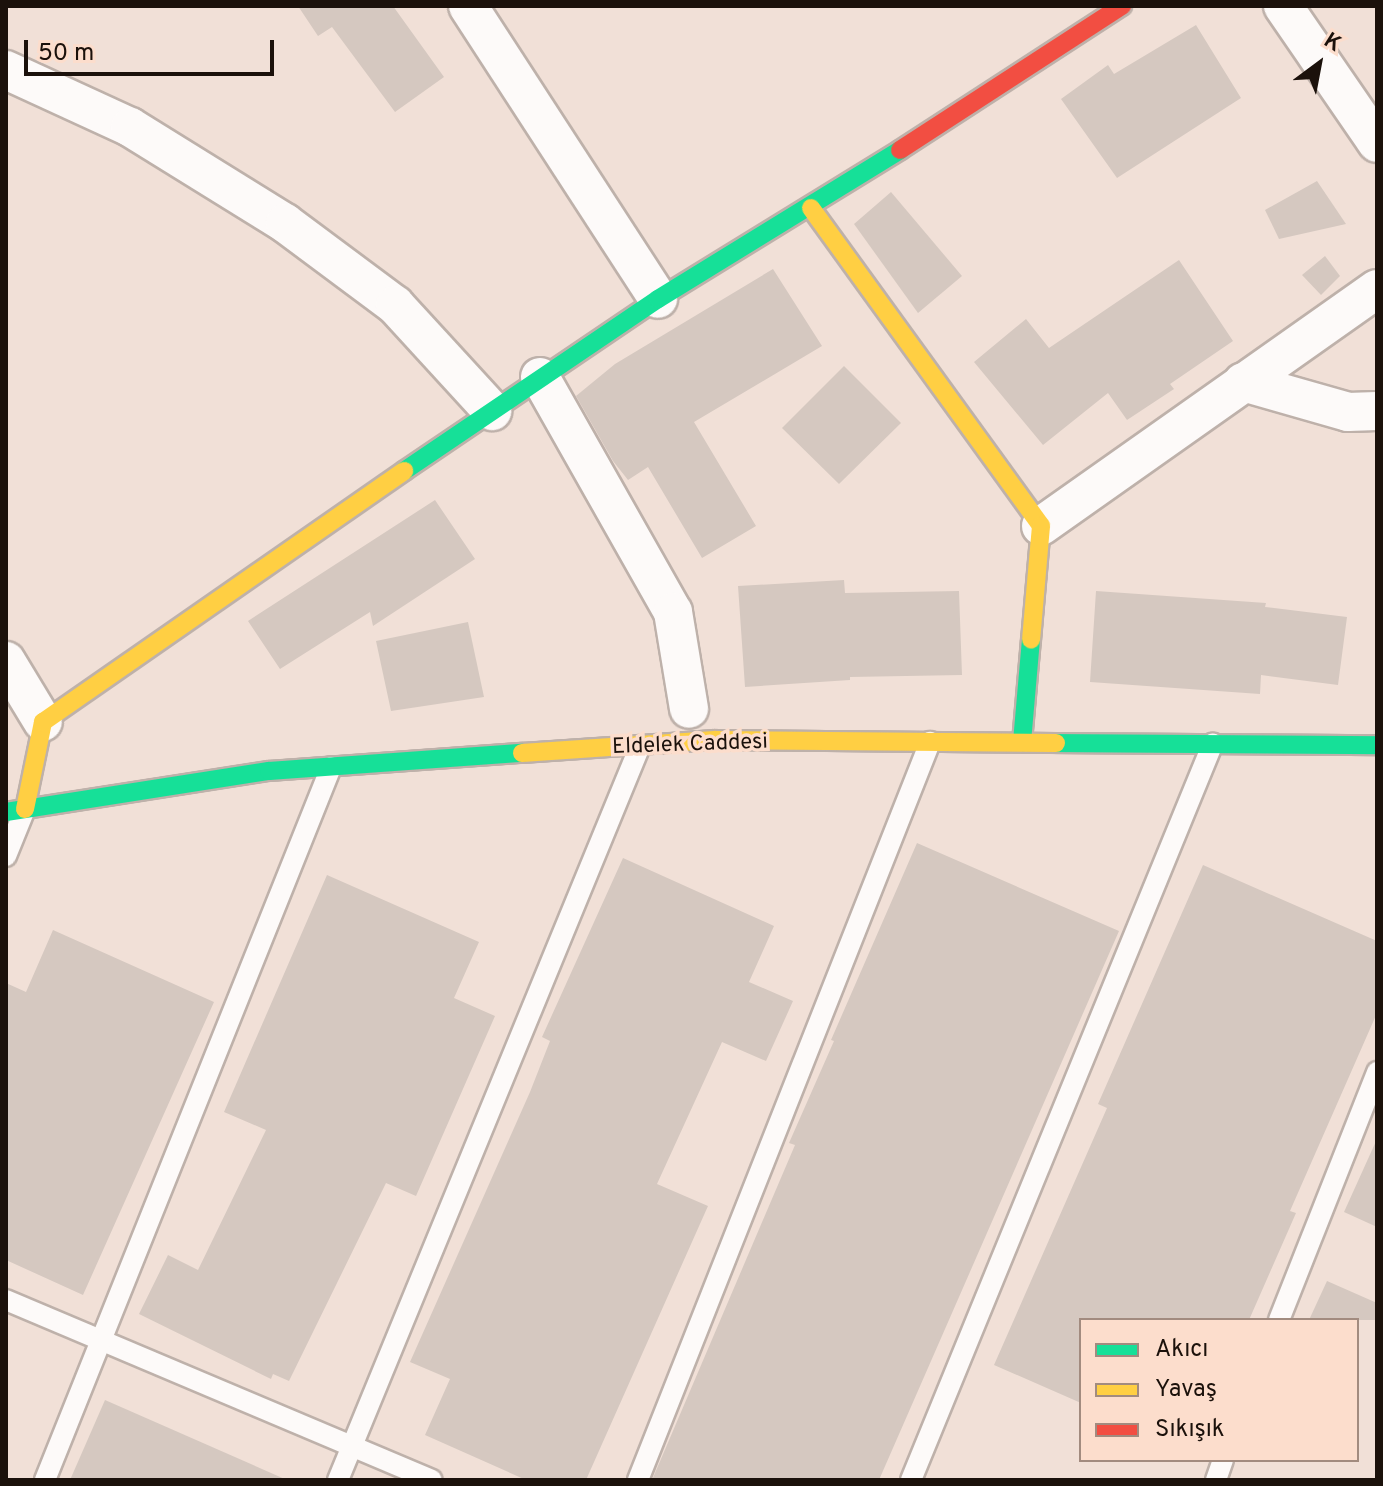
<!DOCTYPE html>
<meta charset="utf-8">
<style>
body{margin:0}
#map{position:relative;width:1383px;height:1486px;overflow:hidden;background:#f1e0d7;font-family:Overpass,sans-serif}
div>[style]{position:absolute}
.building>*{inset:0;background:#d5c8c0}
.roads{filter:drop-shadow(2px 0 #beb1aa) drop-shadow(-2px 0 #beb1aa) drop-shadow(0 2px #beb1aa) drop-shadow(0 -2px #beb1aa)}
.lane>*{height:20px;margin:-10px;padding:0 10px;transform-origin:10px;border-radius:10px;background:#fdfaf9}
.street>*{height:38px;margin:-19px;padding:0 19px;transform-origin:19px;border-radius:19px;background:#fdfaf9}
.fast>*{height:18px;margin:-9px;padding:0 9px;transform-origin:9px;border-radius:9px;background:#16e098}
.slow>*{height:18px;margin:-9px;padding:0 9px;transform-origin:9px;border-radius:9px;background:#ffcf43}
.jam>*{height:18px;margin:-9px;padding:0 9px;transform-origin:9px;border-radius:9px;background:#f24e42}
span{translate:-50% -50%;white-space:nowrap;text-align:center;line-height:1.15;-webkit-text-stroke:7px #fcddcc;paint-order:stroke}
.street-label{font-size:22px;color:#1b110b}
.frame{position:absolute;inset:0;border:8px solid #1b110b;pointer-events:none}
.legend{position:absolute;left:1079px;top:1318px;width:280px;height:144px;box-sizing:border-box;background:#fcddcc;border:2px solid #a28b7f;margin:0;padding:10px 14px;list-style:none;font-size:24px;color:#1b110b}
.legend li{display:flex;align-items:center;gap:16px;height:40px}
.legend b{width:40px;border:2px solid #a28b7f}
.north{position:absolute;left:1279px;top:24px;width:80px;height:80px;-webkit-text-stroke:6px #fcddcc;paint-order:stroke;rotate:32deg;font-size:22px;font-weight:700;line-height:32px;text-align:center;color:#1b110b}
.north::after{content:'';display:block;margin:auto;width:28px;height:36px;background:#1b110b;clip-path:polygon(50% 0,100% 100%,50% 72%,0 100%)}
.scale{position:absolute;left:24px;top:40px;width:250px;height:36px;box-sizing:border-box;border:4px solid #1b110b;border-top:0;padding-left:10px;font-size:24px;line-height:28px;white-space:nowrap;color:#1b110b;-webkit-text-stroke:6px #fcddcc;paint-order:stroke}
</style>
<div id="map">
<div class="building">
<i style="clip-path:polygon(298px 6px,393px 6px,444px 77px,395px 112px,332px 27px,318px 36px)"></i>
<i style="clip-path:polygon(1196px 25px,1241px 98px,1117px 178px,1061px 99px,1108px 65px,1114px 74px)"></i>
<i style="clip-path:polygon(1317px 181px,1346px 224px,1279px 239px,1265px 210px)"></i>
<i style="clip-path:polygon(891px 192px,962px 276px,918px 313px,854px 224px)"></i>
<i style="clip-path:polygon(1325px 256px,1340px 276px,1321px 295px,1302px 275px)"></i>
<i style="clip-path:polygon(1179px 260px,1233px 341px,1170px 384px,1174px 389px,1127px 420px,1108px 393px,1043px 445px,974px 362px,1026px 319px,1049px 348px)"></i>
<i style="clip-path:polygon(773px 269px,822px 346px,694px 422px,756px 526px,702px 558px,648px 467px,628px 480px,613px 461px,576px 396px,615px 364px)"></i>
<i style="clip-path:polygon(844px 366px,901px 423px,839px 484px,782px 428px)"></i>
<i style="clip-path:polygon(435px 500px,475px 559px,373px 626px,370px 612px,280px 669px,248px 621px)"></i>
<i style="clip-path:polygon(844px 580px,845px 593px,959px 591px,962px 675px,850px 677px,850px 680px,745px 687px,738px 586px)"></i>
<i style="clip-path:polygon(1096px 591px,1266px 603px,1265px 607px,1347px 617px,1338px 685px,1261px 675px,1260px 694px,1090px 682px)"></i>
<i style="clip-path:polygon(468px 622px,484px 697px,391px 711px,376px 641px)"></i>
<i style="clip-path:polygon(917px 843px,1119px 931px,879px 1480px,652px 1480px,795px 1145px,789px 1143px,834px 1041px,831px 1040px)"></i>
<i style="clip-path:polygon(623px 858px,774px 926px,749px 982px,793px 1001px,766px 1061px,722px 1042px,657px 1184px,708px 1206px,586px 1480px,526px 1480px,425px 1435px,450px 1379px,410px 1362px,530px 1092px,550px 1041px,542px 1037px)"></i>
<i style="clip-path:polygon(1203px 865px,1377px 941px,1377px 1013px,1290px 1211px,1296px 1213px,1249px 1320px,1081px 1320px,1081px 1403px,994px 1365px,1107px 1108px,1098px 1104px)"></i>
<i style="clip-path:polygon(327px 875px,479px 942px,454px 998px,495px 1016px,416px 1196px,386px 1183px,289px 1381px,273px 1374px,271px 1379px,139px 1314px,168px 1255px,198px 1270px,266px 1130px,224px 1112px)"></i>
<i style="clip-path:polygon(53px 930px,214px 1002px,83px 1295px,6px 1260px,6px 983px,26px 992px)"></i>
<i style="clip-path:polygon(1377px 1139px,1377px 1227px,1344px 1212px)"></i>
<i style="clip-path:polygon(1327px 1281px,1377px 1303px,1377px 1320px,1309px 1320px)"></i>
<i style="clip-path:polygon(105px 1400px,287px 1480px,70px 1480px)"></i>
</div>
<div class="roads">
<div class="lane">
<i style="left:6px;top:856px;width:51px;rotate:-68deg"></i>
<i style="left:6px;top:1300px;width:462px;rotate:22.9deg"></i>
<i style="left:1279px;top:1320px;width:267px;rotate:-68.4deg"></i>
<i style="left:45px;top:1480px;width:768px;rotate:-68.14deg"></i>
<i style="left:338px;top:1480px;width:794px;rotate:-67.64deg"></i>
<i style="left:638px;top:1480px;width:794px;rotate:-68.41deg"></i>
<i style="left:911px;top:1480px;width:796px;rotate:-67.72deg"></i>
<i style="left:1216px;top:1480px;width:21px;rotate:-71deg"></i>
</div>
<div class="street">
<i style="left:468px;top:6px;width:349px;rotate:57deg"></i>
<i style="left:1283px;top:6px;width:166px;rotate:55.5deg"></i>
<i style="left:6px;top:70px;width:136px;rotate:24.7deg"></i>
<i style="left:130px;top:127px;width:182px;rotate:31.8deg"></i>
<i style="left:285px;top:223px;width:137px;rotate:36.7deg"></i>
<i style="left:395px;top:305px;width:144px;rotate:47.5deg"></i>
<i style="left:540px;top:377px;width:270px;rotate:60.5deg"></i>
<i style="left:673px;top:612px;width:98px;rotate:80.6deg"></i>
<i style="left:1243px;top:382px;width:109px;rotate:15.9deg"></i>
<i style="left:1348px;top:412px;width:29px;rotate:-2deg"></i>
<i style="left:1041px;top:526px;width:411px;rotate:-35.2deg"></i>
<i style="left:6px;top:661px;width:71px;rotate:58.8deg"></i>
</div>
<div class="fast">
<i style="left:404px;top:471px;width:307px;rotate:-34.1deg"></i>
<i style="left:658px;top:299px;width:284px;rotate:-31.6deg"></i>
<i style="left:1022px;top:742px;width:102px;rotate:-85deg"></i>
<i style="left:1056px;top:743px;width:321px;rotate:0.4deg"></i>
<i style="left:6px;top:812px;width:266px;rotate:-8.9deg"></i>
<i style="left:269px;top:771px;width:254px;rotate:-4.1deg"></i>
</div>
<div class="slow">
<i style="left:811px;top:208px;width:392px;rotate:54.1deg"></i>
<i style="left:1041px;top:526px;width:114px;rotate:95deg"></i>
<i style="left:522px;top:753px;width:193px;rotate:-3.9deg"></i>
<i style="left:715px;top:740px;width:341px;rotate:0.5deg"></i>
<i style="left:25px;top:809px;width:89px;rotate:-78.3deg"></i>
<i style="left:43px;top:722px;width:440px;rotate:-34.8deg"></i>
</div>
<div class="jam">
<i style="left:900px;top:150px;width:265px;rotate:-33deg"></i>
</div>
</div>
<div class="street-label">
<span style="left:690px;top:745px;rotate:-2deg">Eldelek Caddesi</span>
</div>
<div class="frame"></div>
<ul class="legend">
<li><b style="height:10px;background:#16e098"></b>Akıcı</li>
<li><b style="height:10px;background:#ffcf43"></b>Yavaş</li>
<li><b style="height:10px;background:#f24e42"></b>Sıkışık</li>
</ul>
<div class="north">K</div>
<div class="scale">50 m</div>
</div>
